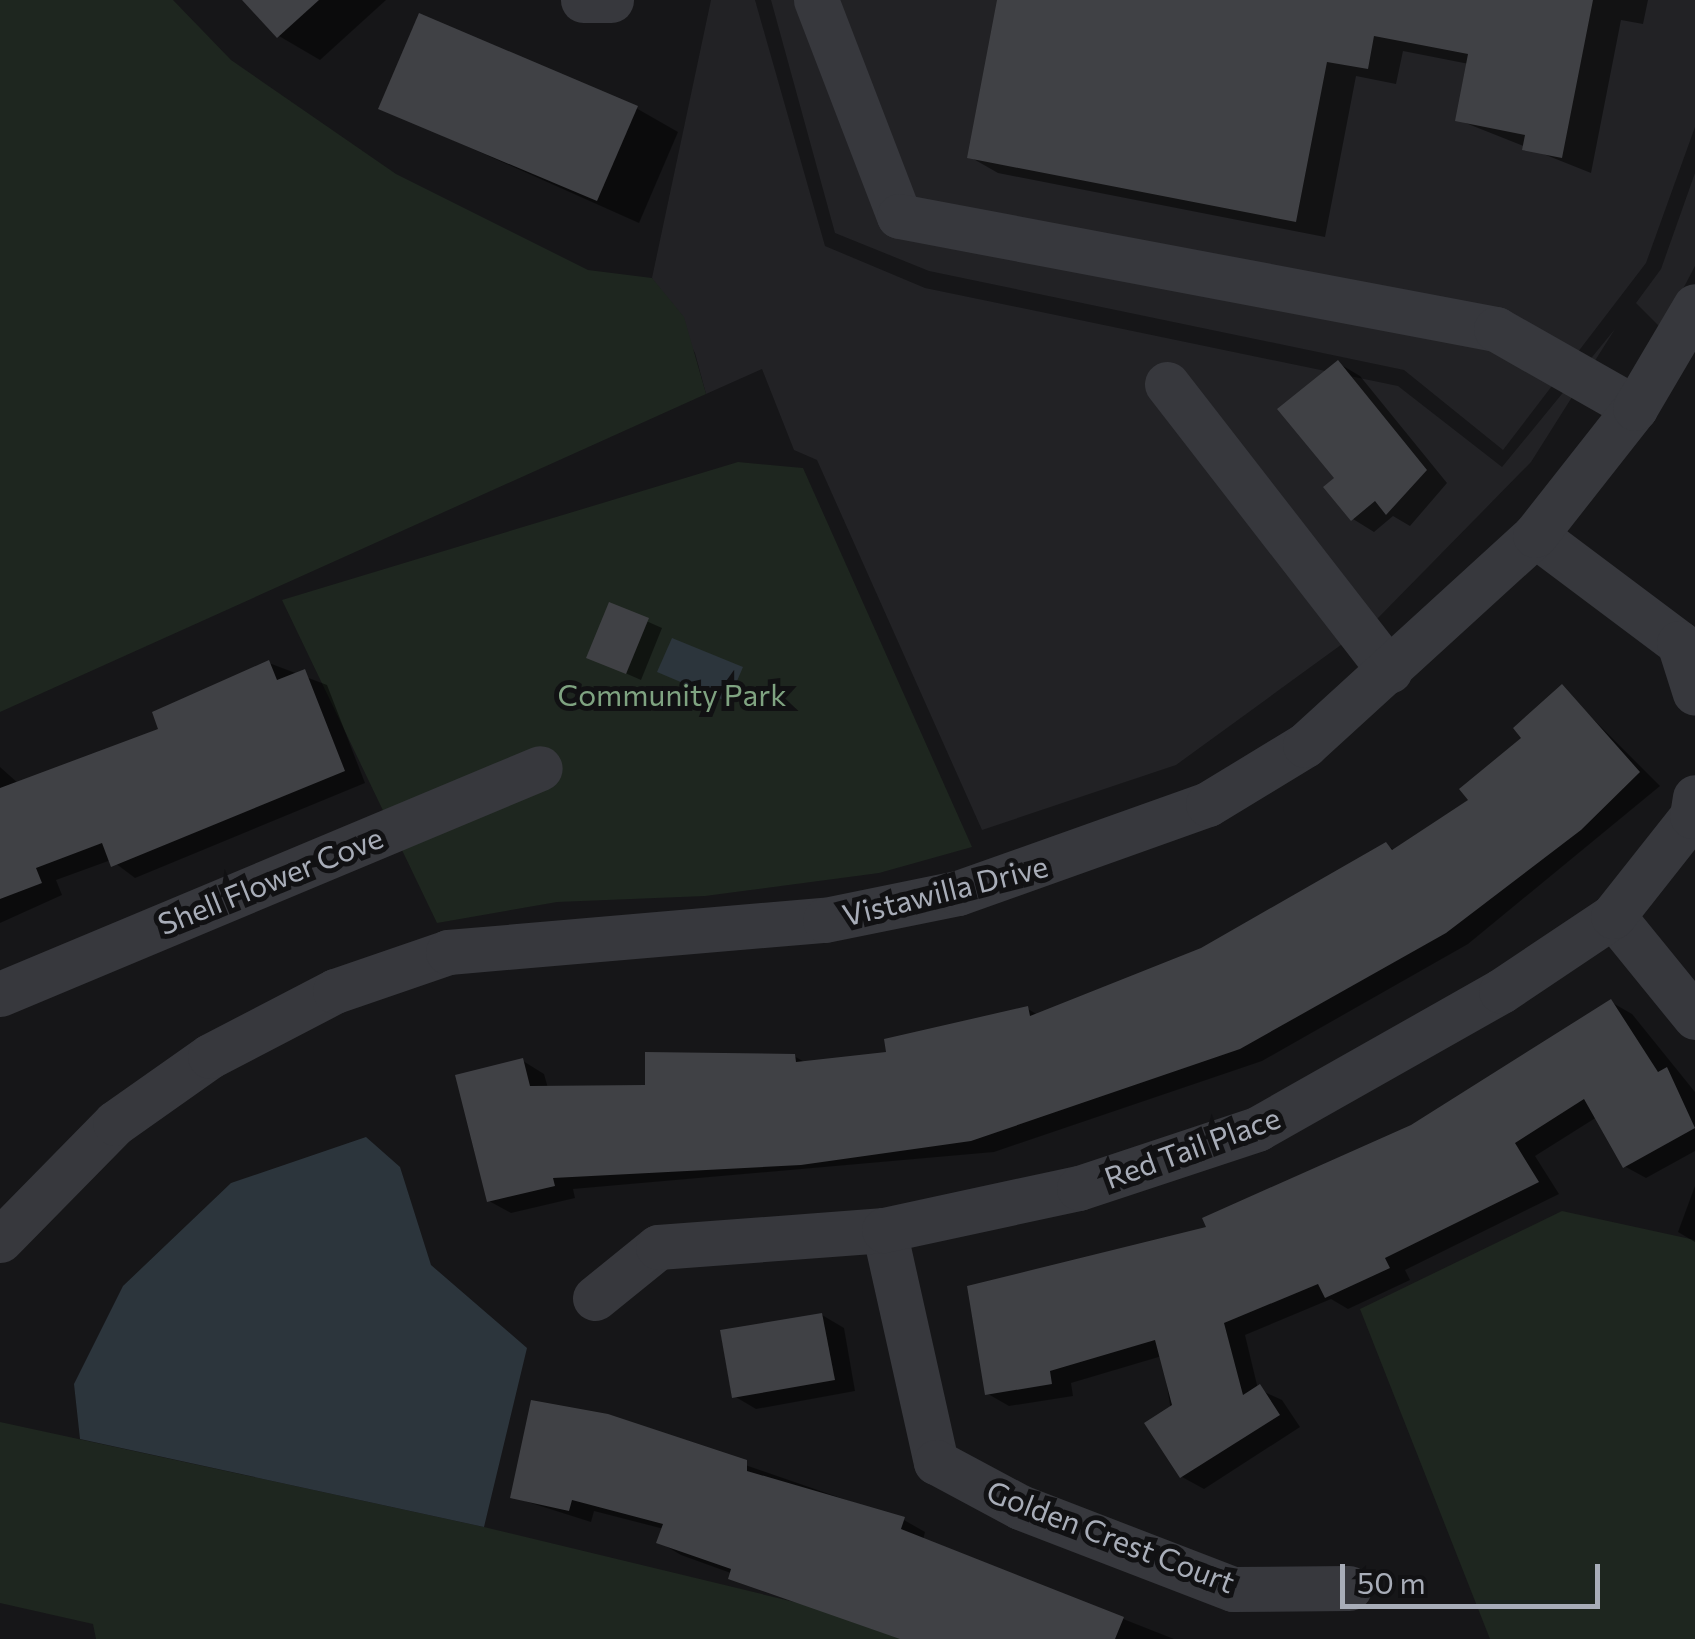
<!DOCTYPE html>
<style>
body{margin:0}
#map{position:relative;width:1695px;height:1639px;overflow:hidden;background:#161618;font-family:Commissioner,sans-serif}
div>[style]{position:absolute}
.built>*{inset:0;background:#222225}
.green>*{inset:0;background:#1e261f}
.water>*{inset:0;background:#2c353c}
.shadow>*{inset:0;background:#0007}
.building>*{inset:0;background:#404145}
.minor>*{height:45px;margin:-22.5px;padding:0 22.5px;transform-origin:22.5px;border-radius:22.5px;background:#37383d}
span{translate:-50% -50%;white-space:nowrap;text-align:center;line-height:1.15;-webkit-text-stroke:10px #111113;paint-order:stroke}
.park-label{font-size:30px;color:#7fa381}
.street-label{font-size:30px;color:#a8adb8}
.scale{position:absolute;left:1340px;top:1564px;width:260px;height:45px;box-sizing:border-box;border:5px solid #a8adb8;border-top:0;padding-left:12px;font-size:30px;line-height:35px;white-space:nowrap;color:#a8adb8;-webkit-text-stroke:8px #111113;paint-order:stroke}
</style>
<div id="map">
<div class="built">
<i style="clip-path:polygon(711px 0,755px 0,825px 246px,925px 288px,1398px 386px,1502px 467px,1615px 329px,1531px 462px,1378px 618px,1176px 765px,982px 830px,817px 460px,794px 450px,762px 369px,706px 394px,695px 353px,652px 278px)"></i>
<i style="clip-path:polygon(771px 0,1695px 0,1695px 127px,1646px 263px,1503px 450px,1404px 370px,929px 271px,835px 233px)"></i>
<i style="clip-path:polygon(1695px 173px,1695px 266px,1662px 329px,1636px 303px,1661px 269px)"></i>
</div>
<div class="green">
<i style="clip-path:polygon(0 0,173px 0,231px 60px,396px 174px,588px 270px,652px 278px,684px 317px,706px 394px,0 712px)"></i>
<i style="clip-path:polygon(738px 462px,803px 468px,972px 847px,879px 873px,705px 896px,557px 902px,437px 923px,282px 600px)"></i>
<i style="clip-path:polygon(1562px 1211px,1695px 1240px,1695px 1639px,1490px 1639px,1360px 1309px)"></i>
<i style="clip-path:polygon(0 1422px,484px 1527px,865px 1619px,912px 1639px,96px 1639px,93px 1624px,0 1603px)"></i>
</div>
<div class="water">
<i style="clip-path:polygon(672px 638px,743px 667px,728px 702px,657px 672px)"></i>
<i style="clip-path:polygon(366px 1137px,400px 1167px,431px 1265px,527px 1348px,484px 1527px,80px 1439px,74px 1384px,123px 1286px,231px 1183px)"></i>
</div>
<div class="shadow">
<i style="clip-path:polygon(245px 0,386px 0,320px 60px,279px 36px)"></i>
<i style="clip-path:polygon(1000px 0,1648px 0,1643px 24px,1621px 20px,1591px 173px,1458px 120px,1469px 64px,1403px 51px,1396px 84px,1356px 76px,1325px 237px,998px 173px,970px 157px)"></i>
<i style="clip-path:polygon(381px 108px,636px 108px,678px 132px,639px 223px)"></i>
<i style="clip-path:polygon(1338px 363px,1360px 376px,1447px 483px,1410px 526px,1393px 516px,1374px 532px,1353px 519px,1337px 479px)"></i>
<i style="clip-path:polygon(610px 605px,662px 628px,641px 680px,589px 657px)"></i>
<i style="clip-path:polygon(269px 663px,327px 685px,365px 783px,135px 878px,111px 860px,56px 880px,62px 895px,0 923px,0 767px,19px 784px,162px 730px)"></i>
<i style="clip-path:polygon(1562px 688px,1660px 786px,1468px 944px,1262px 1061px,994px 1152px,573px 1189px,575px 1198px,511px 1213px,489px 1201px,523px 1061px,544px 1074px,548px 1088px,648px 1088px,794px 1056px,808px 1064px,889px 1055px,1028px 1009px,1038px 1015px,1202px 950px,1386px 845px,1396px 851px,1472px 801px)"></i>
<i style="clip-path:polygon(1611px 1002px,1632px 1014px,1695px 1092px,1695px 1151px,1646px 1178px,1624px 1166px,1597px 1117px,1535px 1156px,1559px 1194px,1405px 1270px,1410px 1280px,1348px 1309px,1331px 1299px,1245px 1335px,1258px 1389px,1282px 1400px,1300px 1427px,1204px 1489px,1182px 1477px,1162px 1356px,1071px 1383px,1073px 1396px,1009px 1406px,988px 1394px,1209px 1228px,1412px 1127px)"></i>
<i style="clip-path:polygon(1695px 1186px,1695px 1242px,1678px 1232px)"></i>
<i style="clip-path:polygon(822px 1315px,844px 1328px,855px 1391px,756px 1409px,734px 1396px)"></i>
<i style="clip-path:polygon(607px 1417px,904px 1520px,925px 1532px,923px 1540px,1174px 1639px,914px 1639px,681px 1555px,659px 1542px,664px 1529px,594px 1511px,591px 1522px,512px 1497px)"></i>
</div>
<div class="building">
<i style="clip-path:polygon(242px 0,319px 0,277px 38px)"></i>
<i style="clip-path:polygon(997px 0,1593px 0,1562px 158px,1522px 150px,1525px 135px,1455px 121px,1468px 54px,1374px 36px,1368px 69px,1327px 62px,1296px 222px,967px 158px)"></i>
<i style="clip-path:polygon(419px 13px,638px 106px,597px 201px,378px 109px)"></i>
<i style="clip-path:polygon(1338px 360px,1427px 470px,1386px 515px,1375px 501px,1351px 521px,1323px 487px,1334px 478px,1277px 409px)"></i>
<i style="clip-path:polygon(609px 602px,649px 618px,626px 674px,586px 658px)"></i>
<i style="clip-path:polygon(269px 660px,277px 680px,305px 669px,345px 771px,111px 867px,102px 843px,36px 868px,42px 883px,0 899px,0 788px,158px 729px,152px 712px)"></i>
<i style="clip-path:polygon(1562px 684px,1640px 772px,1581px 830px,1446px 933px,1240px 1049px,971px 1141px,801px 1165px,553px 1178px,555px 1186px,487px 1202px,455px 1075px,523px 1058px,530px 1086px,645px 1085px,645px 1052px,795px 1054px,796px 1062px,886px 1052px,884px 1039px,1028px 1006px,1030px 1016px,1201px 948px,1386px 842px,1392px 850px,1468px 800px,1459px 789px,1521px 738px,1513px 728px)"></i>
<i style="clip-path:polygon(1611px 999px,1658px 1072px,1667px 1067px,1695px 1128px,1623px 1168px,1584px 1099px,1515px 1143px,1539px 1182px,1385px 1258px,1390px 1268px,1325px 1298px,1318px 1284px,1224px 1323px,1243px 1395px,1260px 1384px,1280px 1415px,1180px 1478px,1144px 1423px,1172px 1405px,1155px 1340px,1050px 1371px,1052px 1384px,985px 1395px,967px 1286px,1206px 1227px,1202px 1218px,1411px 1125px)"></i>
<i style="clip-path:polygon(822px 1313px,835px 1380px,732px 1398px,720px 1330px)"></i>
<i style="clip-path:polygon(531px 1400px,608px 1414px,747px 1460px,747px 1471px,905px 1517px,901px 1529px,1124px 1617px,1115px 1639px,900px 1639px,728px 1579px,731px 1569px,656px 1543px,663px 1524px,572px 1500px,569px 1511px,510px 1498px)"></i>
</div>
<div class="minor">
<i style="left:583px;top:0;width:28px"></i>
<i style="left:816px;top:0;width:231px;rotate:69deg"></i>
<i style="left:899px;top:216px;width:608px;rotate:10.72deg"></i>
<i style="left:1496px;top:329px;width:160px;rotate:29.6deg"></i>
<i style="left:1167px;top:384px;width:363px;rotate:52.2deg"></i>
<i style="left:1535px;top:535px;width:180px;rotate:36.9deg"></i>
<i style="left:1679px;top:643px;width:52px;rotate:72.3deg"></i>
<i style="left:1613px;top:916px;width:130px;rotate:50.9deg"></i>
<i style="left:0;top:994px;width:585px;rotate:-22.71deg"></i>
<i style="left:884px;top:1230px;width:238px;rotate:77.4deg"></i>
<i style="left:936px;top:1462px;width:95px;rotate:28.2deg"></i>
<i style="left:1020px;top:1507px;width:228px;rotate:21.1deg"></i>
<i style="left:1233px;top:1589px;width:116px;rotate:-0.5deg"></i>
<i style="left:0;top:1240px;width:164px;rotate:-45.5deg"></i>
<i style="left:115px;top:1123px;width:116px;rotate:-35.2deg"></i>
<i style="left:210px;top:1056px;width:141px;rotate:-27.5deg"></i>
<i style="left:335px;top:991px;width:120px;rotate:-19deg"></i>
<i style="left:448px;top:952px;width:378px;rotate:-4.9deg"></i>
<i style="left:825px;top:920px;width:136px;rotate:-11.5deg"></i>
<i style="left:958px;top:893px;width:265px;rotate:-19.6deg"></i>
<i style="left:1208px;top:804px;width:114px;rotate:-31.3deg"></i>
<i style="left:1305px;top:745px;width:311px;rotate:-42.4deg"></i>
<i style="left:1535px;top:535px;width:162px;rotate:-51.8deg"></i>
<i style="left:1635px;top:408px;width:118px;rotate:-59.5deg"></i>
<i style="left:595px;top:1298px;width:81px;rotate:-39deg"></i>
<i style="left:658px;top:1247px;width:227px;rotate:-4.3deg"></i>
<i style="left:884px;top:1230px;width:199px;rotate:-12.2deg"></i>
<i style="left:1079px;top:1188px;width:188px;rotate:-18.3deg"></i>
<i style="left:1257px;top:1129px;width:280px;rotate:-29.5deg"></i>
<i style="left:1501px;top:991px;width:135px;rotate:-33.8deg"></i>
<i style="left:1613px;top:916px;width:127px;rotate:-51.7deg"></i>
<i style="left:1692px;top:816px;width:19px;rotate:-81deg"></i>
</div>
<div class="park-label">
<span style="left:672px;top:694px">Community Park</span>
</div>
<div class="street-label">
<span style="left:270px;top:880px;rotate:-22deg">Shell Flower Cove</span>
<span style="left:945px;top:890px;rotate:-14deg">Vistawilla Drive</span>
<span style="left:1192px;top:1147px;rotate:-20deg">Red Tail Place</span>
<span style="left:1111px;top:1536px;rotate:21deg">Golden Crest Court</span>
</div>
<div class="scale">50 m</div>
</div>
